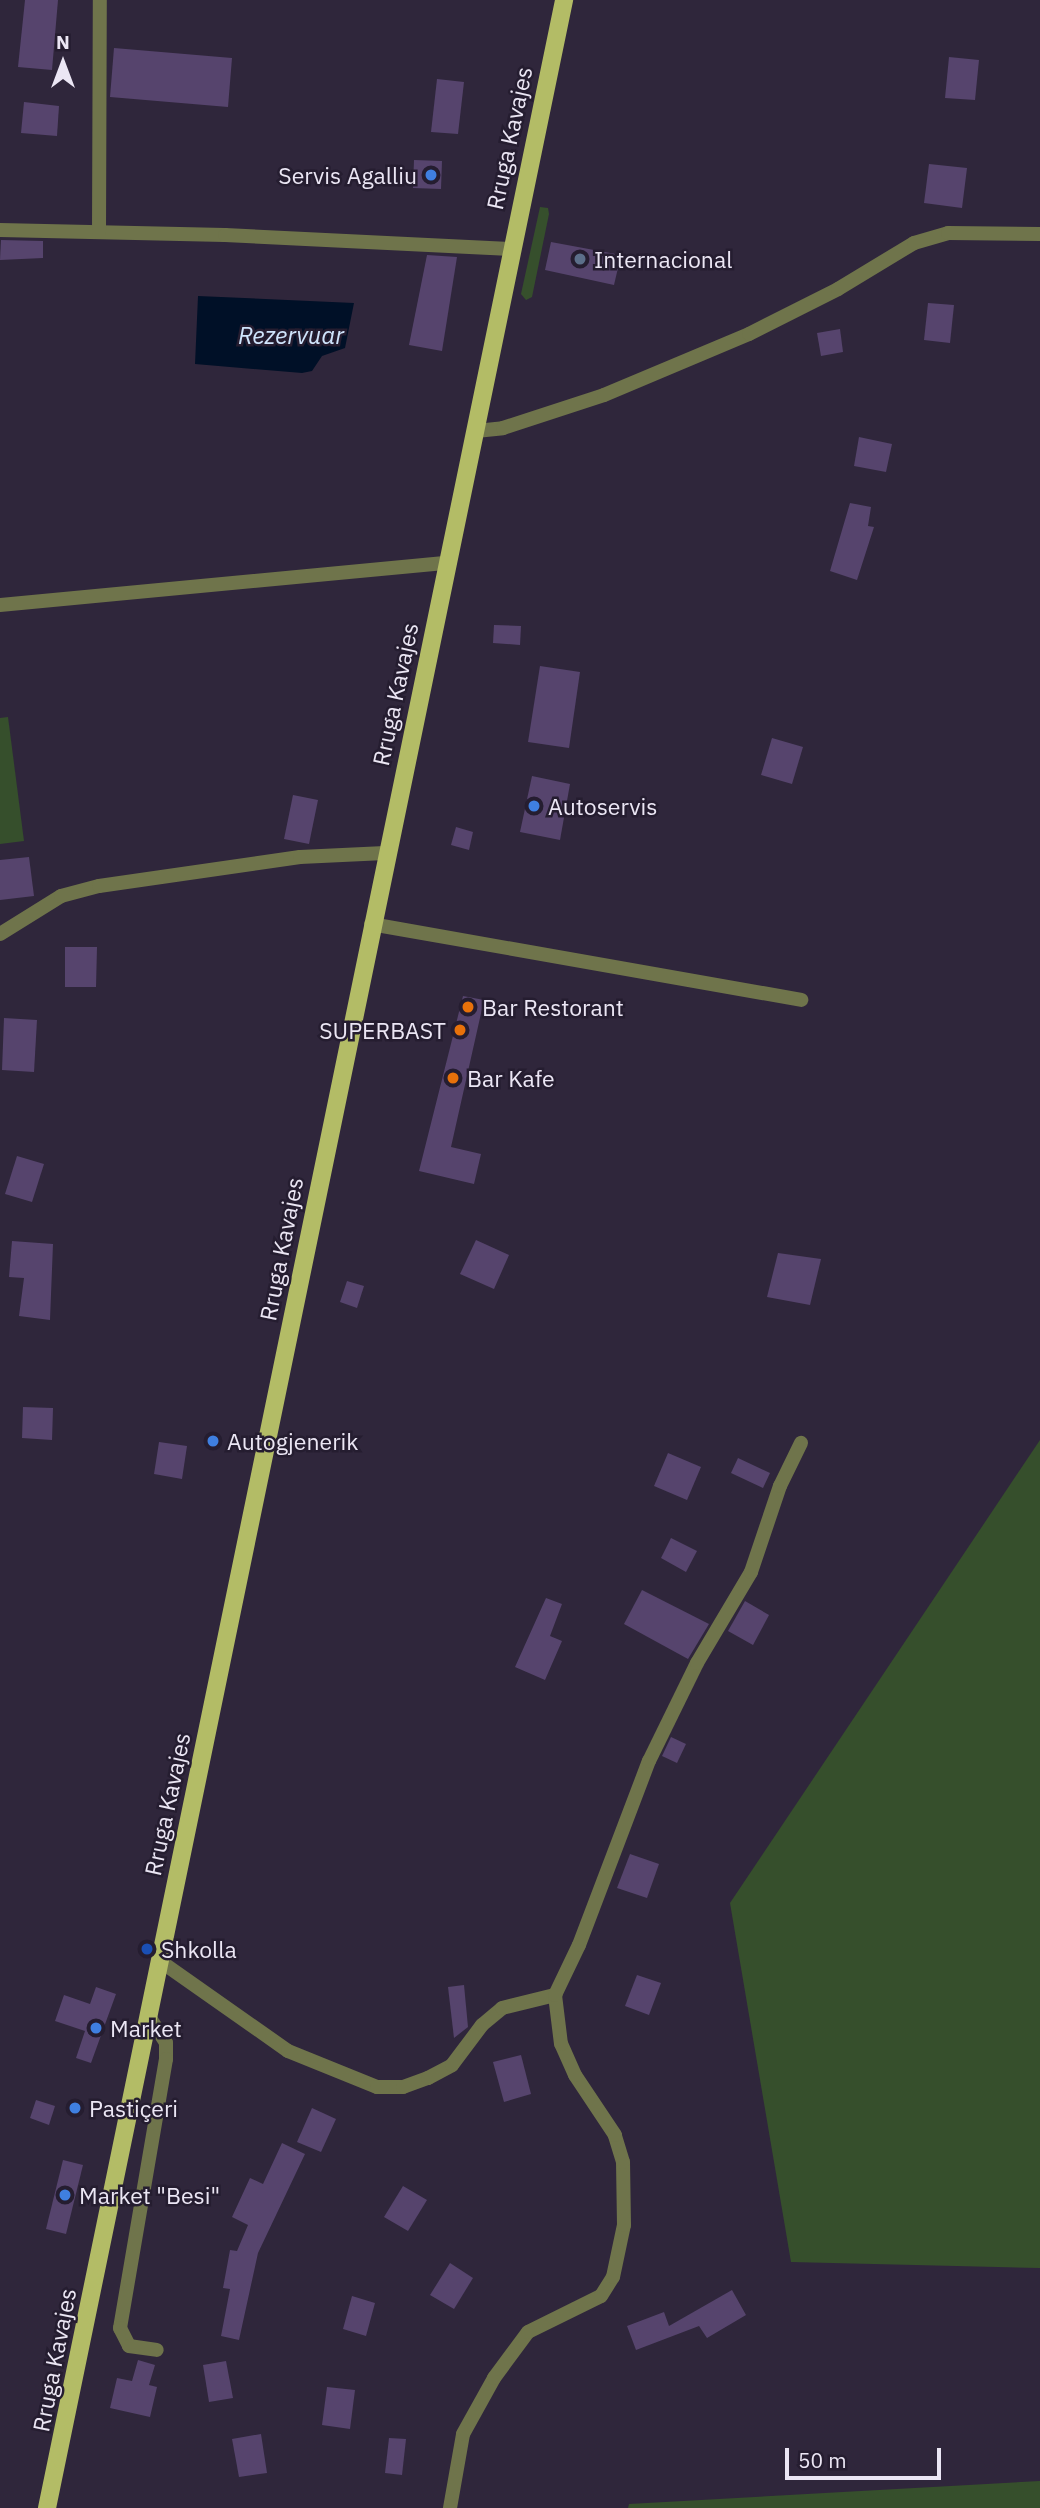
<!DOCTYPE html>
<meta charset="utf-8">
<style>
body{margin:0}
#map{position:relative;width:1040px;height:2508px;overflow:hidden;background:#2f263b;font-family:"IBM Plex Sans",sans-serif}
div>[style]{position:absolute}
.green>*{inset:0;background:#364f2c}
.water>*{inset:0;background:#001027}
.building>*{inset:0;background:#56446d}
.minor>*{height:14px;margin:-7px;padding:0 7px;transform-origin:7px;border-radius:7px;background:#6f744b}
.primary>*{height:18px;margin:-9px;padding:0 9px;transform-origin:9px;border-radius:9px;background:#b3bc66}
.dots>*{width:19px;height:19px;translate:-50% -50%;box-sizing:border-box;border:4px solid #251d30;border-radius:50%}
span{translate:-50% -50%;white-space:nowrap;text-align:center;line-height:1.15;-webkit-text-stroke:5px #251d30;paint-order:stroke}
.street-label{font-size:23px;color:#ebe6f4}
.poi-label{font-size:23px;color:#ebe6f4}
.right{translate:-100% -50%;text-align:right}
.left{translate:0 -50%;text-align:left}
.water-label{font-size:24px;color:#cfe4fc;font-style:italic}
.north{position:absolute;left:28px;top:28px;width:70px;height:70px;-webkit-text-stroke:5px #251d30;paint-order:stroke;rotate:0deg;font-size:19px;font-weight:700;line-height:28px;text-align:center;color:#ebe6f4}
.north::after{content:'';display:block;margin:auto;width:24px;height:32px;background:#ebe6f4;clip-path:polygon(50% 0,100% 100%,50% 72%,0 100%)}
.scale{position:absolute;left:785px;top:2448px;width:156px;height:32px;box-sizing:border-box;border:4px solid #ebe6f4;border-top:0;padding-left:9px;font-size:21px;line-height:24px;white-space:nowrap;color:#ebe6f4;-webkit-text-stroke:5px #251d30;paint-order:stroke}
</style>
<div id="map">
<div class="green">
<i style="clip-path:polygon(540px 207px,548px 208px,549px 214px,532px 297px,526px 300px,521px 294px)"></i>
<i style="clip-path:polygon(8px 717px,24px 841px,0 844px,0 718px)"></i>
<i style="clip-path:polygon(1040px 1440px,1040px 2268px,791px 2262px,730px 1903px)"></i>
<i style="clip-path:polygon(1040px 2481px,1040px 2508px,628px 2508px,629px 2504px)"></i>
</div>
<div class="water">
<i style="clip-path:polygon(198px 296px,354px 303px,345px 348px,322px 356px,312px 371px,302px 373px,195px 364px)"></i>
</div>
<div class="building">
<i style="clip-path:polygon(25px 0,58px 0,52px 70px,18px 67px)"></i>
<i style="clip-path:polygon(114px 48px,232px 58px,228px 107px,110px 97px)"></i>
<i style="clip-path:polygon(949px 57px,979px 60px,975px 100px,945px 98px)"></i>
<i style="clip-path:polygon(437px 79px,464px 82px,458px 134px,431px 132px)"></i>
<i style="clip-path:polygon(24px 102px,59px 106px,57px 136px,21px 133px)"></i>
<i style="clip-path:polygon(414px 160px,442px 161px,441px 189px,413px 188px)"></i>
<i style="clip-path:polygon(929px 164px,967px 168px,962px 208px,924px 203px)"></i>
<i style="clip-path:polygon(1px 240px,43px 241px,43px 258px,0 260px)"></i>
<i style="clip-path:polygon(551px 242px,621px 255px,614px 285px,545px 270px)"></i>
<i style="clip-path:polygon(427px 255px,457px 257px,442px 351px,409px 345px)"></i>
<i style="clip-path:polygon(928px 303px,954px 305px,950px 343px,924px 340px)"></i>
<i style="clip-path:polygon(840px 329px,843px 352px,821px 356px,817px 333px)"></i>
<i style="clip-path:polygon(859px 437px,892px 444px,886px 472px,854px 466px)"></i>
<i style="clip-path:polygon(850px 503px,871px 507px,868px 526px,874px 527px,857px 580px,830px 571px)"></i>
<i style="clip-path:polygon(494px 625px,521px 626px,520px 645px,493px 643px)"></i>
<i style="clip-path:polygon(540px 666px,580px 672px,569px 748px,528px 742px)"></i>
<i style="clip-path:polygon(772px 738px,803px 747px,792px 784px,761px 775px)"></i>
<i style="clip-path:polygon(532px 776px,570px 784px,560px 840px,520px 832px)"></i>
<i style="clip-path:polygon(293px 795px,318px 800px,309px 844px,284px 839px)"></i>
<i style="clip-path:polygon(456px 827px,473px 832px,469px 850px,451px 845px)"></i>
<i style="clip-path:polygon(29px 857px,34px 896px,0 900px,0 860px)"></i>
<i style="clip-path:polygon(65px 947px,97px 947px,96px 987px,65px 987px)"></i>
<i style="clip-path:polygon(463px 996px,484px 1000px,451px 1147px,481px 1154px,474px 1184px,419px 1171px)"></i>
<i style="clip-path:polygon(4px 1018px,37px 1020px,34px 1072px,2px 1070px)"></i>
<i style="clip-path:polygon(17px 1156px,44px 1164px,32px 1202px,5px 1194px)"></i>
<i style="clip-path:polygon(476px 1240px,509px 1255px,494px 1289px,460px 1274px)"></i>
<i style="clip-path:polygon(12px 1241px,53px 1244px,50px 1320px,19px 1316px,24px 1278px,9px 1277px)"></i>
<i style="clip-path:polygon(778px 1253px,821px 1259px,810px 1305px,767px 1297px)"></i>
<i style="clip-path:polygon(347px 1281px,364px 1286px,357px 1308px,340px 1302px)"></i>
<i style="clip-path:polygon(23px 1407px,53px 1408px,52px 1440px,22px 1438px)"></i>
<i style="clip-path:polygon(159px 1442px,187px 1446px,182px 1479px,154px 1474px)"></i>
<i style="clip-path:polygon(668px 1453px,701px 1467px,687px 1500px,654px 1486px)"></i>
<i style="clip-path:polygon(738px 1458px,770px 1473px,763px 1488px,731px 1473px)"></i>
<i style="clip-path:polygon(671px 1538px,697px 1551px,686px 1572px,661px 1558px)"></i>
<i style="clip-path:polygon(642px 1590px,709px 1624px,688px 1659px,624px 1624px)"></i>
<i style="clip-path:polygon(546px 1598px,562px 1604px,550px 1636px,562px 1641px,545px 1680px,515px 1667px)"></i>
<i style="clip-path:polygon(745px 1601px,769px 1615px,753px 1645px,728px 1631px)"></i>
<i style="clip-path:polygon(671px 1737px,686px 1744px,677px 1763px,662px 1756px)"></i>
<i style="clip-path:polygon(630px 1854px,659px 1864px,647px 1898px,617px 1888px)"></i>
<i style="clip-path:polygon(637px 1975px,661px 1983px,649px 2015px,625px 2006px)"></i>
<i style="clip-path:polygon(464px 1985px,468px 2027px,454px 2038px,448px 1987px)"></i>
<i style="clip-path:polygon(96px 1987px,116px 1994px,91px 2063px,76px 2058px,85px 2031px,55px 2021px,64px 1995px,90px 2004px)"></i>
<i style="clip-path:polygon(521px 2055px,531px 2094px,504px 2102px,493px 2062px)"></i>
<i style="clip-path:polygon(36px 2100px,55px 2106px,49px 2125px,30px 2118px)"></i>
<i style="clip-path:polygon(312px 2108px,336px 2119px,321px 2152px,297px 2142px)"></i>
<i style="clip-path:polygon(282px 2143px,305px 2154px,258px 2253px,239px 2340px,221px 2336px,230px 2289px,223px 2288px,230px 2250px,237px 2251px,248px 2225px,232px 2217px,250px 2178px,263px 2184px)"></i>
<i style="clip-path:polygon(63px 2160px,83px 2165px,66px 2234px,46px 2229px)"></i>
<i style="clip-path:polygon(403px 2186px,427px 2200px,408px 2231px,384px 2217px)"></i>
<i style="clip-path:polygon(450px 2263px,473px 2278px,454px 2309px,430px 2295px)"></i>
<i style="clip-path:polygon(732px 2290px,746px 2315px,707px 2338px,699px 2326px,636px 2350px,627px 2326px,664px 2312px,669px 2326px)"></i>
<i style="clip-path:polygon(352px 2296px,375px 2303px,366px 2336px,343px 2329px)"></i>
<i style="clip-path:polygon(138px 2360px,155px 2365px,149px 2385px,157px 2387px,150px 2417px,110px 2408px,117px 2378px,132px 2381px)"></i>
<i style="clip-path:polygon(226px 2361px,233px 2398px,209px 2402px,203px 2365px)"></i>
<i style="clip-path:polygon(327px 2387px,355px 2390px,350px 2429px,322px 2425px)"></i>
<i style="clip-path:polygon(261px 2434px,267px 2473px,239px 2477px,232px 2439px)"></i>
<i style="clip-path:polygon(389px 2438px,406px 2439px,402px 2475px,385px 2473px)"></i>
</div>
<div class="minor">
<i style="left:0;top:230px;width:225px;rotate:1.3deg"></i>
<i style="left:225px;top:235px;width:286px;rotate:2.8deg"></i>
<i style="left:99px;top:232px;width:232px;rotate:-89.8deg"></i>
<i style="left:476px;top:431px;width:27px;rotate:-6deg"></i>
<i style="left:503px;top:428px;width:106px;rotate:-18.1deg"></i>
<i style="left:604px;top:395px;width:157px;rotate:-22.8deg"></i>
<i style="left:749px;top:334px;width:100px;rotate:-26.8deg"></i>
<i style="left:838px;top:289px;width:89px;rotate:-31.2deg"></i>
<i style="left:914px;top:243px;width:35px;rotate:-16deg"></i>
<i style="left:948px;top:233px;width:92px;rotate:0.6deg"></i>
<i style="left:0;top:605px;width:449px;rotate:-5.4deg"></i>
<i style="left:371px;top:924px;width:437px;rotate:10deg"></i>
<i style="left:0;top:934px;width:72px;rotate:-31.9deg"></i>
<i style="left:61px;top:896px;width:39px;rotate:-15deg"></i>
<i style="left:99px;top:886px;width:203px;rotate:-8.2deg"></i>
<i style="left:300px;top:857px;width:85px;rotate:-2.7deg"></i>
<i style="left:160px;top:1961px;width:156px;rotate:35.1deg"></i>
<i style="left:288px;top:2051px;width:96px;rotate:22deg"></i>
<i style="left:377px;top:2087px;width:26px"></i>
<i style="left:403px;top:2087px;width:27px;rotate:-20deg"></i>
<i style="left:428px;top:2078px;width:27px;rotate:-28deg"></i>
<i style="left:452px;top:2065px;width:50px;rotate:-53.1deg"></i>
<i style="left:482px;top:2025px;width:26px;rotate:-40deg"></i>
<i style="left:502px;top:2008px;width:55px;rotate:-13.8deg"></i>
<i style="left:148px;top:2015px;width:33px;rotate:57deg"></i>
<i style="left:166px;top:2043px;width:16px;rotate:90deg"></i>
<i style="left:166px;top:2059px;width:273px;rotate:99.7deg"></i>
<i style="left:120px;top:2328px;width:20px;rotate:63deg"></i>
<i style="left:129px;top:2346px;width:28px;rotate:8deg"></i>
<i style="left:450px;top:2508px;width:75px;rotate:-80deg"></i>
<i style="left:463px;top:2434px;width:64px;rotate:-61deg"></i>
<i style="left:494px;top:2378px;width:57px;rotate:-53.5deg"></i>
<i style="left:528px;top:2332px;width:81px;rotate:-26.3deg"></i>
<i style="left:601px;top:2296px;width:22px;rotate:-58deg"></i>
<i style="left:613px;top:2277px;width:53px;rotate:-78.1deg"></i>
<i style="left:624px;top:2225px;width:63px;rotate:-90.9deg"></i>
<i style="left:623px;top:2162px;width:28px;rotate:-107deg"></i>
<i style="left:615px;top:2135px;width:72px;rotate:-123.7deg"></i>
<i style="left:575px;top:2075px;width:34px;rotate:-114deg"></i>
<i style="left:561px;top:2044px;width:49px;rotate:-97deg"></i>
<i style="left:555px;top:1995px;width:55px;rotate:-64.4deg"></i>
<i style="left:579px;top:1945px;width:197px;rotate:-69.2deg"></i>
<i style="left:649px;top:1761px;width:109px;rotate:-63.9deg"></i>
<i style="left:697px;top:1663px;width:106px;rotate:-59.3deg"></i>
<i style="left:751px;top:1572px;width:91px;rotate:-71.4deg"></i>
<i style="left:780px;top:1486px;width:48px;rotate:-64deg"></i>
</div>
<div class="primary">
<i style="left:47px;top:2508px;width:2561px;rotate:-78.35deg"></i>
</div>
<div class="dots">
<i style="left:431px;top:175px;background:#3f7fe0"></i>
<i style="left:580px;top:259px;background:#5c6f8a"></i>
<i style="left:534px;top:806px;background:#3f7fe0"></i>
<i style="left:468px;top:1007px;background:#e8710a"></i>
<i style="left:460px;top:1030px;background:#e8710a"></i>
<i style="left:453px;top:1078px;background:#e8710a"></i>
<i style="left:213px;top:1441px;background:#3f7fe0"></i>
<i style="left:147px;top:1949px;background:#1a4fb4"></i>
<i style="left:96px;top:2028px;background:#3f7fe0"></i>
<i style="left:75px;top:2108px;background:#3f7fe0"></i>
<i style="left:65px;top:2195px;background:#3f7fe0"></i>
</div>
<div class="street-label">
<span style="left:509px;top:138px;rotate:-78deg">Rruga Kavajes</span>
<span style="left:395px;top:694px;rotate:-78deg">Rruga Kavajes</span>
<span style="left:281px;top:1249px;rotate:-79deg">Rruga Kavajes</span>
<span style="left:167px;top:1804px;rotate:-78deg">Rruga Kavajes</span>
<span style="left:54px;top:2360px;rotate:-79deg">Rruga Kavajes</span>
</div>
<div class="poi-label">
<span class="right" style="left:417px;top:175px">Servis Agalliu</span>
<span class="left" style="left:594px;top:259px">Internacional</span>
<span class="left" style="left:548px;top:806px">Autoservis</span>
<span class="left" style="left:482px;top:1007px">Bar Restorant</span>
<span class="right" style="left:446px;top:1030px">SUPERBAST</span>
<span class="left" style="left:467px;top:1078px">Bar Kafe</span>
<span class="left" style="left:227px;top:1441px">Autogjenerik</span>
<span class="left" style="left:161px;top:1949px">Shkolla</span>
<span class="left" style="left:110px;top:2028px">Market</span>
<span class="left" style="left:89px;top:2108px">Pastiçeri</span>
<span class="left" style="left:79px;top:2195px">Market "Besi"</span>
</div>
<div class="water-label">
<span style="left:291px;top:336px">Rezervuar</span>
</div>
<div class="north">N</div>
<div class="scale">50 m</div>
</div>
